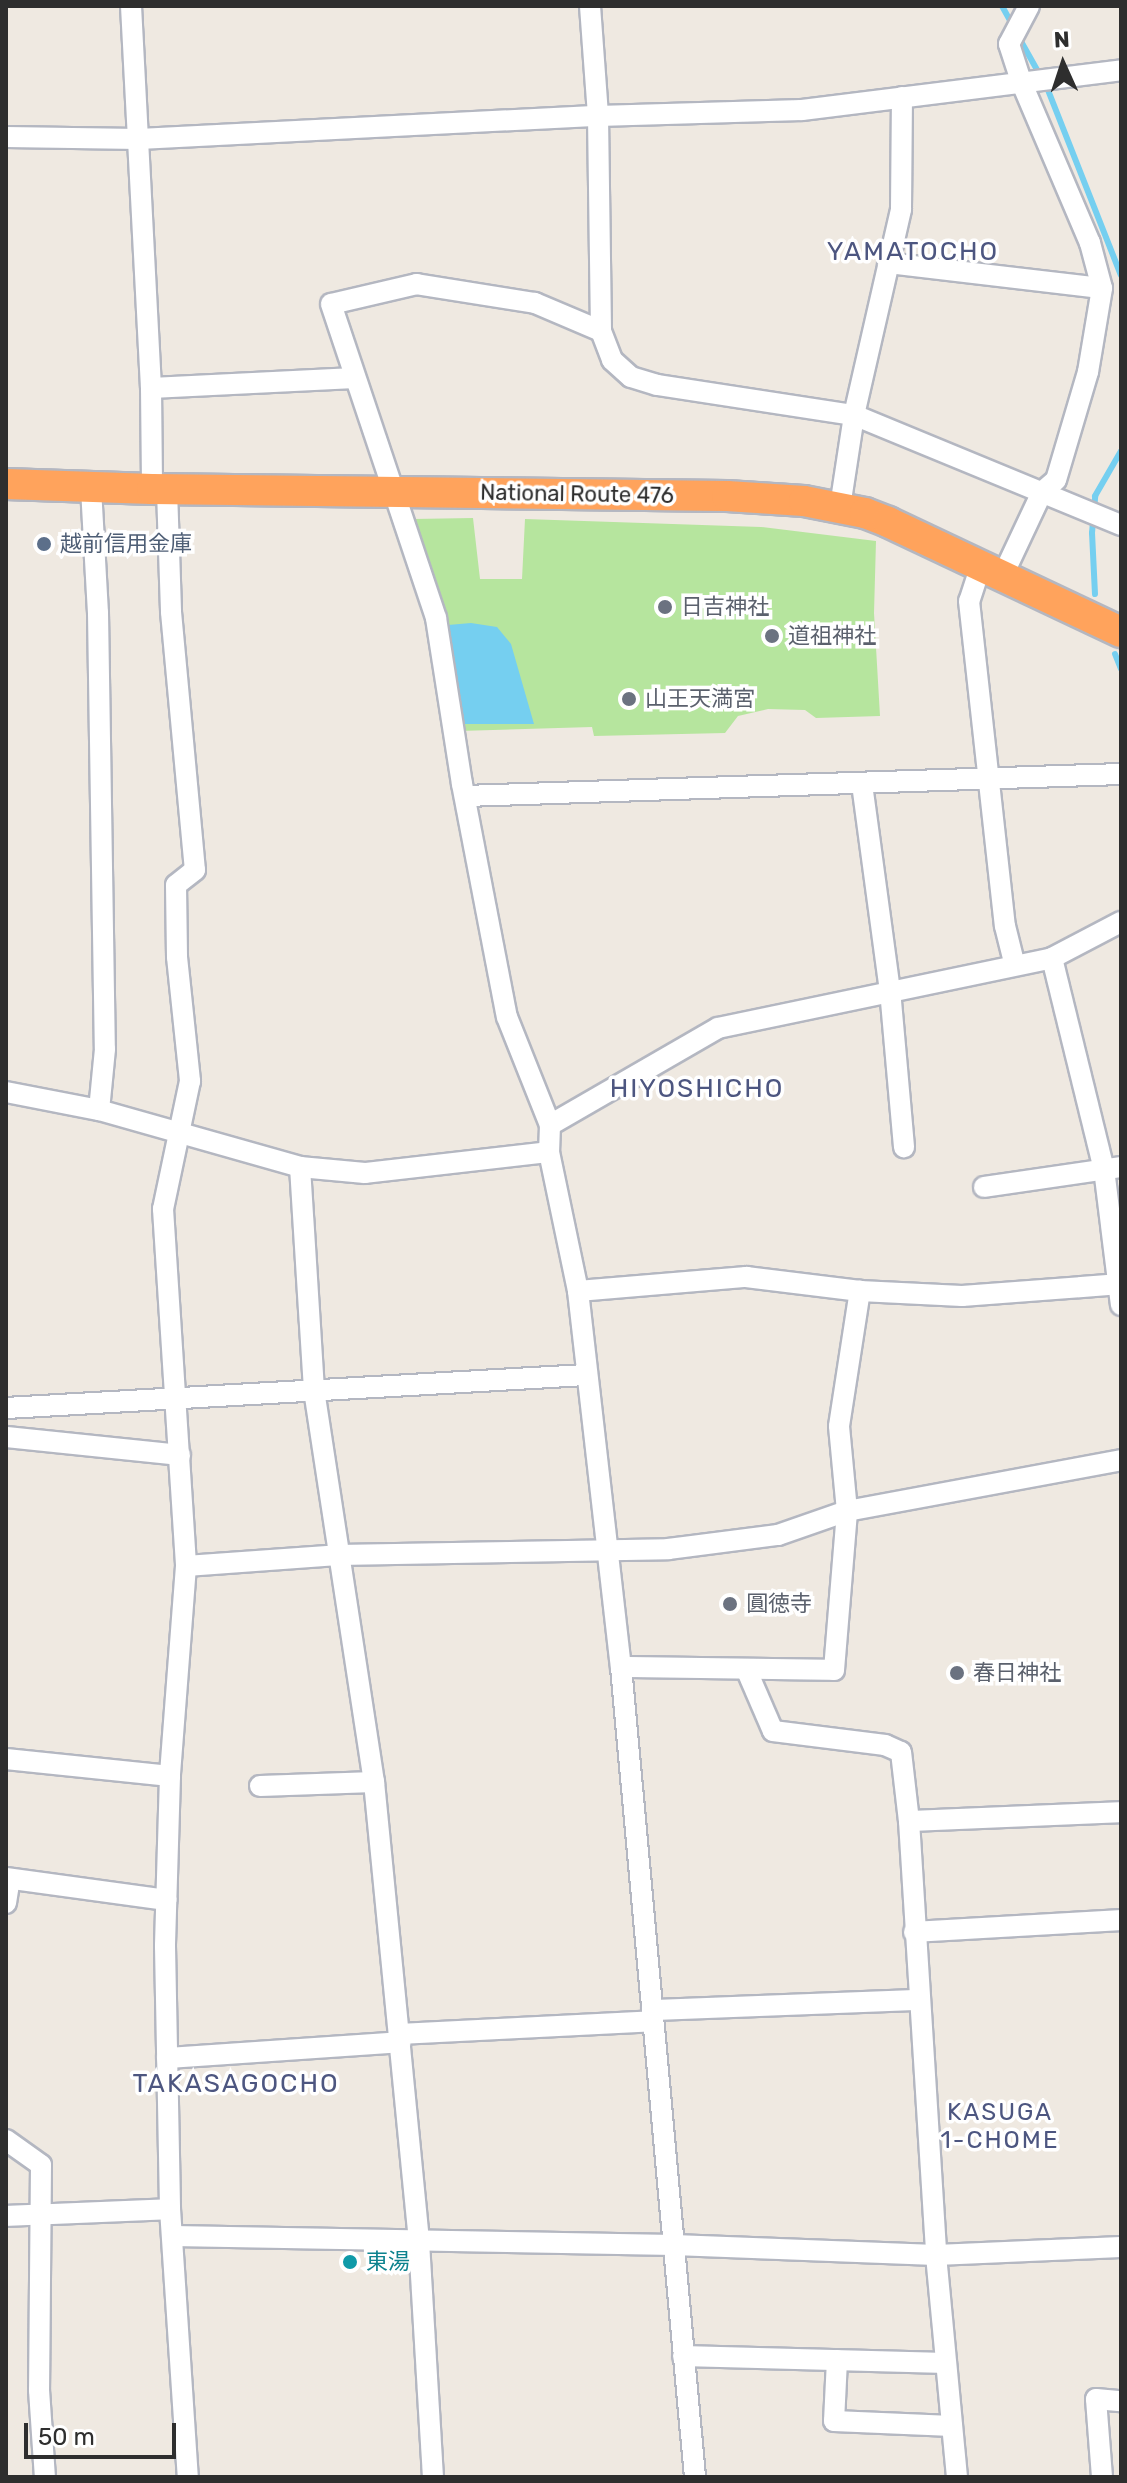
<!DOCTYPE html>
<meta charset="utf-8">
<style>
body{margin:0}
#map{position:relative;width:1127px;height:2483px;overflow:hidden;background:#efe9e1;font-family:Rubik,"Noto Sans JP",sans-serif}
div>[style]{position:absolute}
.green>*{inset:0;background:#b6e59e}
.water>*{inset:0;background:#75cff0}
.stream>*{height:6px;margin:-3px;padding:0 3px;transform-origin:3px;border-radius:3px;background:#75cff0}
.roads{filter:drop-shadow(2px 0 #b4b7c1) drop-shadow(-2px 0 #b4b7c1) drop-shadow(0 2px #b4b7c1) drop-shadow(0 -2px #b4b7c1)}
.minor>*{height:20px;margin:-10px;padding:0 10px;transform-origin:10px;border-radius:10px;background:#fff}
.highway>*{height:30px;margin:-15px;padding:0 15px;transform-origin:15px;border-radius:15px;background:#ffa35c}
.dots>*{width:22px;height:22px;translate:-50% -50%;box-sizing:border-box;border:4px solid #fff;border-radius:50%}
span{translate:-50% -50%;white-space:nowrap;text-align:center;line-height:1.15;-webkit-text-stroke:7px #fff;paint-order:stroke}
.street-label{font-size:22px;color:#2e2e2e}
.service-label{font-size:22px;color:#4e5e75}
.left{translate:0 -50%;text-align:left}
.worship-label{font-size:22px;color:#5b616d}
.culture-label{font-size:22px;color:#0d838f}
.neighbourhood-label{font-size:24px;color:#4d5680;letter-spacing:2px}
.quarter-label{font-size:26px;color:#4d5680;letter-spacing:2px}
.frame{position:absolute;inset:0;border:8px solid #2e2e2e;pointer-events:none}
.north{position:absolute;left:1023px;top:24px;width:80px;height:80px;-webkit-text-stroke:6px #fff;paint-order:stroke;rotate:357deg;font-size:22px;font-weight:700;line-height:32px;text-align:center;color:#2e2e2e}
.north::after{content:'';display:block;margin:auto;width:28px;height:36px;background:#2e2e2e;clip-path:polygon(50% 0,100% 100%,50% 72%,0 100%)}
.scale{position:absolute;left:24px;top:2423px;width:152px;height:36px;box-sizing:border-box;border:4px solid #2e2e2e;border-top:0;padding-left:10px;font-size:24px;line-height:28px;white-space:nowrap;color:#2e2e2e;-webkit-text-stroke:6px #fff;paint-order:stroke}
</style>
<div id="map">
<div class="green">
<i style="clip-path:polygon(473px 518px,480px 579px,522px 579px,525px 519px,761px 527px,876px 541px,874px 613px,880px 716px,816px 718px,805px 710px,768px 709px,738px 716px,725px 733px,594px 736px,592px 727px,459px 731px,413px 519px)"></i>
</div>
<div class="water">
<i style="clip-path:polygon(471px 623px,497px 627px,511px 644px,534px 724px,462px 724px,448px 625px)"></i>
</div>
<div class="stream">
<i style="left:1002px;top:6px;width:23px;rotate:61deg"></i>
<i style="left:1018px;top:36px;width:45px;rotate:60.6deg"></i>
<i style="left:1046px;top:85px;width:204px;rotate:68.5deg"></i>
<i style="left:1095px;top:594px;width:61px;rotate:-92.8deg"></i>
<i style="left:1092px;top:533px;width:37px;rotate:-85deg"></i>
<i style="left:1095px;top:496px;width:52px;rotate:-60deg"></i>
<i style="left:1115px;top:654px;width:16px;rotate:68deg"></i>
</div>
<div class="roads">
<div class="minor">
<i style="left:131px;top:6px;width:383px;rotate:87deg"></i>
<i style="left:151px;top:388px;width:101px;rotate:89.4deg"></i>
<i style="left:590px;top:6px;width:110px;rotate:85.8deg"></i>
<i style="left:598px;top:116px;width:215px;rotate:89.2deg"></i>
<i style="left:601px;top:331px;width:31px;rotate:69deg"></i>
<i style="left:612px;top:360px;width:25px;rotate:42deg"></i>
<i style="left:631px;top:377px;width:27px;rotate:17deg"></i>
<i style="left:657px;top:385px;width:199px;rotate:8.7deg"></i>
<i style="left:854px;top:415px;width:289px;rotate:22.4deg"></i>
<i style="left:6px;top:137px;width:133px;rotate:0.9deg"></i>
<i style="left:139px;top:139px;width:460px;rotate:-2.9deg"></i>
<i style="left:598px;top:116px;width:204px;rotate:-1.7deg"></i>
<i style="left:802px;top:110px;width:321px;rotate:-7.1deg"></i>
<i style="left:888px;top:263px;width:215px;rotate:6.7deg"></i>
<i style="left:601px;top:331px;width:72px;rotate:-157deg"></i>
<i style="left:535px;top:303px;width:120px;rotate:-170.9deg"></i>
<i style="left:417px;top:284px;width:88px;rotate:166.9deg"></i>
<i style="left:331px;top:304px;width:331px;rotate:71.5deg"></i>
<i style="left:436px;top:618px;width:168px;rotate:81.1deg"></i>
<i style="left:462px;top:784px;width:237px;rotate:79.1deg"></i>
<i style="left:507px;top:1017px;width:116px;rotate:68.3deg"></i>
<i style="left:550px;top:1125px;width:27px;rotate:92deg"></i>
<i style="left:549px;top:1152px;width:142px;rotate:78.2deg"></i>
<i style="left:578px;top:1291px;width:378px;rotate:83.5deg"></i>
<i style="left:621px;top:1667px;width:813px;rotate:84.78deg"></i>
<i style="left:151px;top:388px;width:204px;rotate:-2.8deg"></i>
<i style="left:91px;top:488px;width:125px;rotate:86.8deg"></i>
<i style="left:98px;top:613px;width:436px;rotate:89.1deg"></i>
<i style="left:105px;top:1049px;width:61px;rotate:95.6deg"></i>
<i style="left:167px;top:490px;width:122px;rotate:88.1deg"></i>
<i style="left:171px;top:612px;width:259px;rotate:84.7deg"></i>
<i style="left:195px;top:870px;width:24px;rotate:142deg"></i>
<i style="left:176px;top:885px;width:72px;rotate:89.2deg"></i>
<i style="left:177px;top:957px;width:125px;rotate:84deg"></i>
<i style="left:190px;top:1081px;width:131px;rotate:101.9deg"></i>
<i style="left:163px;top:1209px;width:358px;rotate:86.3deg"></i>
<i style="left:186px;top:1566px;width:211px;rotate:94.4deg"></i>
<i style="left:170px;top:1776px;width:170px;rotate:91.7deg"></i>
<i style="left:165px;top:1946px;width:263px;rotate:88.9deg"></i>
<i style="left:170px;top:2209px;width:269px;rotate:86.2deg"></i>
<i style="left:840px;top:507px;width:93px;rotate:-81.3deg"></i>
<i style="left:854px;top:415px;width:211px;rotate:-77.1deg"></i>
<i style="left:901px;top:209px;width:112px;rotate:-89.5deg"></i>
<i style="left:981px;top:565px;width:38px;rotate:108deg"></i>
<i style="left:969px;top:601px;width:327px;rotate:83.7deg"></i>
<i style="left:1005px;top:926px;width:38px;rotate:76deg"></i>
<i style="left:1003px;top:575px;width:92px;rotate:-64.8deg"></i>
<i style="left:1042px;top:492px;width:18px;rotate:-41deg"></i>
<i style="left:1056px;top:480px;width:113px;rotate:-73.5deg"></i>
<i style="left:1088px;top:372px;width:85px;rotate:-80.5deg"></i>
<i style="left:1102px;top:288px;width:47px;rotate:-104.9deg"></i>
<i style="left:1090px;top:243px;width:176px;rotate:-113.1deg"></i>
<i style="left:1021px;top:81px;width:39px;rotate:-108deg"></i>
<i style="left:1009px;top:44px;width:43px;rotate:-62.2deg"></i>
<i style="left:862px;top:784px;width:208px;rotate:82.3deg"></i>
<i style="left:890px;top:990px;width:158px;rotate:84.9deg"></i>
<i style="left:465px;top:796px;width:656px;rotate:-1.92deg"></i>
<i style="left:1052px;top:958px;width:217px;rotate:76.2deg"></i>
<i style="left:1104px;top:1169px;width:137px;rotate:82.9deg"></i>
<i style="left:6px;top:1092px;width:95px;rotate:11deg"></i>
<i style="left:99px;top:1110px;width:209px;rotate:15.8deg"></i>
<i style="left:300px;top:1167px;width:65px;rotate:5.3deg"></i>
<i style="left:365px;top:1173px;width:185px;rotate:-6.5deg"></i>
<i style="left:550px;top:1125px;width:194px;rotate:-30deg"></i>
<i style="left:718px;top:1028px;width:341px;rotate:-11.8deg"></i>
<i style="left:1052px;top:958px;width:78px;rotate:-27.6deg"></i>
<i style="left:300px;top:1167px;width:223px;rotate:86.4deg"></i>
<i style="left:314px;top:1390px;width:397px;rotate:81.3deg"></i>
<i style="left:374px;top:1782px;width:462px;rotate:84.4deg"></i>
<i style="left:419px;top:2242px;width:235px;rotate:86.6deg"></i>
<i style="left:984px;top:1187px;width:138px;rotate:-8.3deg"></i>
<i style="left:578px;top:1291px;width:169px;rotate:-4.8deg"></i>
<i style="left:746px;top:1277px;width:115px;rotate:7deg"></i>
<i style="left:860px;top:1291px;width:102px;rotate:2.8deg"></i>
<i style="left:962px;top:1296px;width:159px;rotate:-4.3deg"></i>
<i style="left:6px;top:1408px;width:581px;rotate:-3.26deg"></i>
<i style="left:6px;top:1437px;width:175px;rotate:5.9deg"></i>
<i style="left:186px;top:1566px;width:152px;rotate:-4.1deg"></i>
<i style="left:338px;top:1555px;width:330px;rotate:-1deg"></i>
<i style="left:668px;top:1549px;width:111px;rotate:-7.3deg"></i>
<i style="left:778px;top:1535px;width:73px;rotate:-19.2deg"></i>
<i style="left:847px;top:1511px;width:279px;rotate:-10.5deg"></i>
<i style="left:621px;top:1667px;width:213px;rotate:0.8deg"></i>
<i style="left:834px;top:1670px;width:160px;rotate:-85.3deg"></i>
<i style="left:847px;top:1511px;width:85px;rotate:-95.4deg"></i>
<i style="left:839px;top:1426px;width:137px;rotate:-81.2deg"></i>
<i style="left:747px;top:1671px;width:65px;rotate:66.6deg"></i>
<i style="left:773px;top:1731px;width:113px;rotate:7.1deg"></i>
<i style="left:885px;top:1745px;width:17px;rotate:24deg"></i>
<i style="left:901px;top:1752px;width:69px;rotate:83.4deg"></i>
<i style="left:909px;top:1821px;width:435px;rotate:86.4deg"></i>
<i style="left:936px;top:2255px;width:223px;rotate:84.6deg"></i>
<i style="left:6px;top:1759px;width:165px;rotate:5.9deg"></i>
<i style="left:260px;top:1786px;width:114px;rotate:-2deg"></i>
<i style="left:909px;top:1821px;width:212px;rotate:-2.4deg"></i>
<i style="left:6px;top:1878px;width:162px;rotate:7.8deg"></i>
<i style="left:6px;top:1903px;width:24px;rotate:-81deg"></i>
<i style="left:914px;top:1932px;width:207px;rotate:-3.3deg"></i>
<i style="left:652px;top:2010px;width:266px;rotate:-2.2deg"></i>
<i style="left:399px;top:2034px;width:254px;rotate:-2.9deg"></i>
<i style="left:167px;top:2058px;width:234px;rotate:-3.9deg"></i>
<i style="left:6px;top:2140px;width:43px;rotate:35.5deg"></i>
<i style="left:41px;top:2165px;width:225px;rotate:90.5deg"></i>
<i style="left:39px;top:2390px;width:87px;rotate:86.1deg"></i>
<i style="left:6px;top:2216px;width:164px;rotate:-2.4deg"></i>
<i style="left:173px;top:2236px;width:501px;rotate:1.03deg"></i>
<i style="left:674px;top:2245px;width:262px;rotate:2.2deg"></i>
<i style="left:936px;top:2255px;width:185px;rotate:-2.5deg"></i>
<i style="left:683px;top:2356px;width:263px;rotate:1.5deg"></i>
<i style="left:837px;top:2360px;width:61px;rotate:92.8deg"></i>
<i style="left:834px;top:2421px;width:118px;rotate:2.4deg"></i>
<i style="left:1102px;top:2477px;width:78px;rotate:-94.4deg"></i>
<i style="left:1096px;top:2399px;width:25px;rotate:5deg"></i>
</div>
<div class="highway">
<i style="left:6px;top:484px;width:146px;rotate:2deg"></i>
<i style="left:152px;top:489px;width:575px;rotate:0.7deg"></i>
<i style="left:727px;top:496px;width:77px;rotate:3.7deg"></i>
<i style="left:804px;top:501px;width:62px;rotate:11.1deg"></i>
<i style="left:865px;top:513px;width:25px;rotate:21deg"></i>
<i style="left:888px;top:522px;width:258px;rotate:25.3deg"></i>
</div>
</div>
<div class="dots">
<i style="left:44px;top:544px;background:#5c6f8a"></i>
<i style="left:665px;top:607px;background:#6b7280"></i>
<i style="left:772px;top:636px;background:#6b7280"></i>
<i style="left:629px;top:699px;background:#6b7280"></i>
<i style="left:730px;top:1604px;background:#6b7280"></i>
<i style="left:957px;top:1673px;background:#6b7280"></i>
<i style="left:350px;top:2262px;background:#0f9aa8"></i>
</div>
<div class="street-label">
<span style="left:577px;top:494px;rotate:1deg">National Route 476</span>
</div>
<div class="service-label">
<span class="left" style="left:60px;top:544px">越前信用金庫</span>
</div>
<div class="worship-label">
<span class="left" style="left:681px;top:607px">日吉神社</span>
<span class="left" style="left:788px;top:636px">道祖神社</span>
<span class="left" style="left:645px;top:699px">山王天満宮</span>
<span class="left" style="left:746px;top:1604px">圓徳寺</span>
<span class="left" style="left:973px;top:1673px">春日神社</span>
</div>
<div class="culture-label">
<span class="left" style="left:366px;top:2262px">東湯</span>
</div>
<div class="neighbourhood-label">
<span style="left:1000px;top:2127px">KASUGA<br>1-CHOME</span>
</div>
<div class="quarter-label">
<span style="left:913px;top:252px">YAMATOCHO</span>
<span style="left:697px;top:1089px">HIYOSHICHO</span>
<span style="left:236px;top:2084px">TAKASAGOCHO</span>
</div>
<div class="frame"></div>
<div class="north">N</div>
<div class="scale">50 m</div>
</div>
